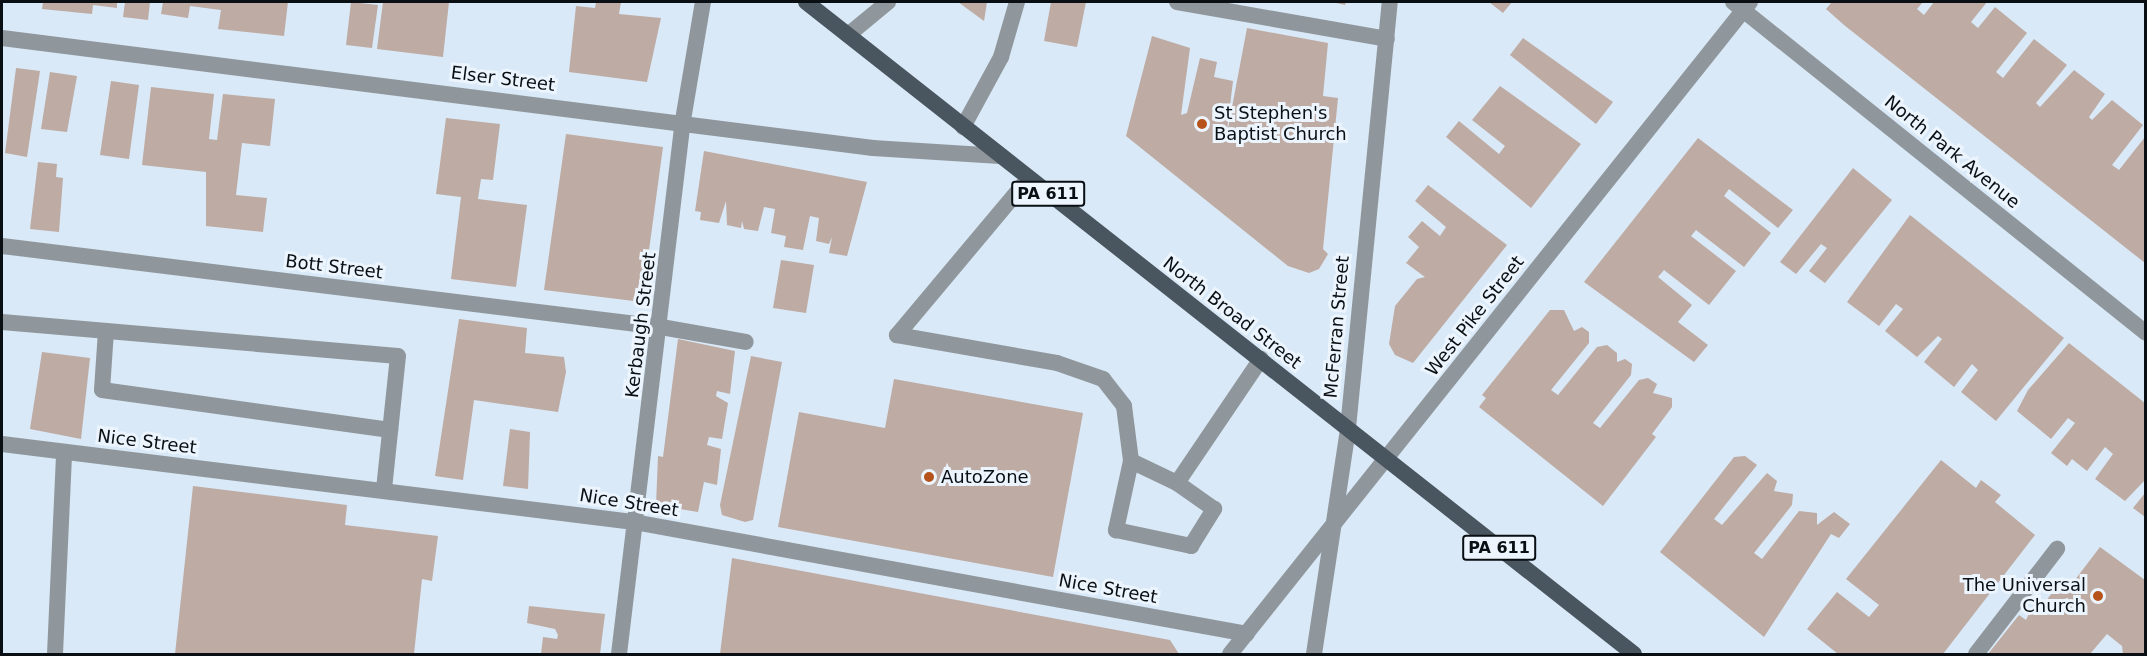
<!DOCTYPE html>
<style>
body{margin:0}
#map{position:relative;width:2147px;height:656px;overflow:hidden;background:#d9e9f7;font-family:"DejaVu Sans",sans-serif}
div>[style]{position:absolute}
.building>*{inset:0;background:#beaba3}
.service>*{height:16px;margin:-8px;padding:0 8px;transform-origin:8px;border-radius:8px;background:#90979c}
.minor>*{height:16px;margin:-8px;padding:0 8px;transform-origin:8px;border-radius:8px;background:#90979c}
.primary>*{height:16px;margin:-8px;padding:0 8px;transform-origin:8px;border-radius:8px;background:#4a565f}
.dots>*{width:16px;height:16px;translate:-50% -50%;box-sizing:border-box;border:3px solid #ecf5fe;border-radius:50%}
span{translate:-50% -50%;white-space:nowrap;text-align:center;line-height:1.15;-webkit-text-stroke:6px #ecf5fe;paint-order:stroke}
.shield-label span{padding:2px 4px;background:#ecf5fe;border:2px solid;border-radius:4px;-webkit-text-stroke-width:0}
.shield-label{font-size:16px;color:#090f13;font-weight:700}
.street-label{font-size:18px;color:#090f13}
.poi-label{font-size:18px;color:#090f13}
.left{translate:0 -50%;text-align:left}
.right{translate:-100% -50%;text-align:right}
.frame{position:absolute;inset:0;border:3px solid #090f13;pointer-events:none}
</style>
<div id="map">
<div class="building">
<i style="clip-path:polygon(43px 2px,117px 2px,117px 8px,93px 5px,92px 14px,42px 9px)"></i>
<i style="clip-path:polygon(125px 2px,150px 2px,148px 20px,123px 17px)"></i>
<i style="clip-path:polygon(163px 2px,288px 2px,284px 36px,218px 29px,221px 10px,190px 6px,188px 18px,161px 14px)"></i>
<i style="clip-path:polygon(351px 2px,378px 5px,372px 48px,346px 45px)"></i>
<i style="clip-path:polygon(383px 2px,449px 2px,443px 57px,377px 49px)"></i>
<i style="clip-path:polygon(596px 2px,621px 2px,619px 14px,661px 18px,647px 82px,569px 72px,576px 6px,595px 8px)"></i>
<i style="clip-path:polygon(958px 2px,987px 2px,984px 21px)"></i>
<i style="clip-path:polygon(1051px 2px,1086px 2px,1077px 47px,1044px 41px)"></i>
<i style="clip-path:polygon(1332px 2px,1346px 2px,1345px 5px)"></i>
<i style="clip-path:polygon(1489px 2px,1512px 2px,1503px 13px)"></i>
<i style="clip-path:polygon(1832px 2px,1923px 2px,1917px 9px,1924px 15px,1934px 2px,1987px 2px,1971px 22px,1978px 28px,1995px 7px,2027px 33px,1996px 72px,2003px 78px,2034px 39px,2067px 65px,2036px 103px,2040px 107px,2074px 70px,2105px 94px,2089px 117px,2092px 120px,2112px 100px,2143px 125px,2112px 165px,2119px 170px,2145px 137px,2145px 263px,1844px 25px,1826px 9px)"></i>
<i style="clip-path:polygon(1247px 28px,1328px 43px,1323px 96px,1338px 98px,1323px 249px,1328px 254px,1319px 269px,1309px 273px,1288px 266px,1126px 136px,1152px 36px,1190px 48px,1181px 115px,1187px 113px,1200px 58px,1217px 62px,1214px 77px,1233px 81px,1226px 139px)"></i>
<i style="clip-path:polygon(1523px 38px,1613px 102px,1596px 124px,1510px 55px)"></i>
<i style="clip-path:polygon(16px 68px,40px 71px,27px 157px,5px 153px)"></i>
<i style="clip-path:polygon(50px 72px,77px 76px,67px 132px,41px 129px)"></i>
<i style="clip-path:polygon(111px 81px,139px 85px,129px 159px,100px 155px)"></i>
<i style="clip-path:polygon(1500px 86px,1581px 144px,1531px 208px,1446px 137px,1459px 121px,1499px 154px,1505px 146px,1472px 120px)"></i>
<i style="clip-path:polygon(151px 87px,214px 94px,209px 139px,217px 140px,223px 94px,275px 99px,270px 146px,242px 143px,236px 195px,267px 198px,263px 232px,206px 226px,206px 172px,142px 165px)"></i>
<i style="clip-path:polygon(446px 118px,500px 124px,493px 180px,481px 179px,478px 199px,527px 205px,516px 287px,451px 279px,461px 197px,436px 194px)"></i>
<i style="clip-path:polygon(566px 134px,663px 147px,642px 302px,544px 290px)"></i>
<i style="clip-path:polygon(1698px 138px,1793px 210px,1778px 228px,1729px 189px,1724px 196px,1771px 233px,1744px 267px,1696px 230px,1691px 236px,1736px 271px,1709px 305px,1664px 270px,1658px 277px,1692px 305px,1678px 322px,1708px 345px,1694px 362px,1584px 282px)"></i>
<i style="clip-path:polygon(704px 151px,867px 182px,847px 256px,829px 253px,832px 237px,829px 244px,816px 241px,819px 218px,810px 216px,803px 250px,784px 247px,786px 236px,771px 233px,775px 209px,764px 207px,758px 231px,744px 229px,742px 221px,741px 228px,727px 225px,726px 201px,719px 223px,700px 220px,701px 212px,695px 211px)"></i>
<i style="clip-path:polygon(38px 162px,57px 164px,56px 177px,63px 178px,59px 232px,30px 229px)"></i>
<i style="clip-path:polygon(1853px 168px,1892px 200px,1825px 283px,1809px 271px,1827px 248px,1821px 244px,1796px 274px,1780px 262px)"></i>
<i style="clip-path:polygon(1428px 185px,1507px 245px,1413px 363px,1395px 355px,1389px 344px,1395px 306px,1417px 279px,1425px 277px,1406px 263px,1419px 247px,1408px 237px,1422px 221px,1440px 236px,1446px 227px,1415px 201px)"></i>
<i style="clip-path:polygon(1910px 215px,2064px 338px,1996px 421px,1961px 392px,1978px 370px,1972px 364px,1954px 387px,1924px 362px,1942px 339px,1938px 336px,1917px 357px,1885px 331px,1903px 309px,1896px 304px,1879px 326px,1847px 302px)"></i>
<i style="clip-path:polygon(781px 260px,814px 265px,806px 313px,773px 308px)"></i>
<i style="clip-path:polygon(1550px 310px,1564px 310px,1574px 331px,1582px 327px,1589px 332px,1589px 343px,1551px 390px,1558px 395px,1597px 347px,1607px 345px,1617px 353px,1617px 362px,1625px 359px,1632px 364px,1631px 375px,1593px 423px,1600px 428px,1639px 380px,1648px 378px,1657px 384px,1653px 393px,1672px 398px,1672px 407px,1652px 434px,1656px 437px,1603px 506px,1479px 407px,1486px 398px,1482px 395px)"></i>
<i style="clip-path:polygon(459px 319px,527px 328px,525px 353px,564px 357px,566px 372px,558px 412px,474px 400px,463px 480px,435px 476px)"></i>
<i style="clip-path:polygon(678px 339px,735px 351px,730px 394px,717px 391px,716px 396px,728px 403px,722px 439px,709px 437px,707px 445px,721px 449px,717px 485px,704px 482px,698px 512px,656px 505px,658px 456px,663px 457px)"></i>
<i style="clip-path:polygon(2069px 343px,2145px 403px,2145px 480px,2125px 501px,2095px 479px,2113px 454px,2105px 447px,2087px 471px,2072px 459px,2067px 466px,2051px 453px,2075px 423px,2068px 418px,2051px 439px,2017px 411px,2028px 390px)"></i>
<i style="clip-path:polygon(42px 352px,90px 358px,81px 439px,30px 429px)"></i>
<i style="clip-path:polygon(751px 356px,782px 362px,753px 520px,745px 522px,722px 515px,720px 505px)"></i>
<i style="clip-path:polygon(894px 379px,1083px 413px,1053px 577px,778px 527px,799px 412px,885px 428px)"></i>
<i style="clip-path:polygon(510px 429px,530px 432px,528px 489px,503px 486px)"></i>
<i style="clip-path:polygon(1745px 456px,1757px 465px,1714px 519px,1722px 525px,1767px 473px,1777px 481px,1774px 491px,1793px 494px,1792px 505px,1754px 553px,1762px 559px,1799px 511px,1817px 513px,1817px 525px,1834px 512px,1850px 524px,1839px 538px,1831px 534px,1764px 637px,1660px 552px,1734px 457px)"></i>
<i style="clip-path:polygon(1941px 460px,1976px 488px,1981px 480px,2001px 495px,1995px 502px,2035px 535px,1943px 654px,1838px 654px,1807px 629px,1837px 592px,1869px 617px,1879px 605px,1846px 579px)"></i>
<i style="clip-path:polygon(193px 486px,347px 505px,345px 525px,438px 536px,432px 581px,422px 579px,414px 654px,175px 654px)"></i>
<i style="clip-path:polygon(2145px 493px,2145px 517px,2133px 508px)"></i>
<i style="clip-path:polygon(2100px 547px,2145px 580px,2145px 654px,2123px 654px,2122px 646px,2107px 634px,2090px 654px,1988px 654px,2019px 615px,2026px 620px,2034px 603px,2045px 602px,2060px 583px,2068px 589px)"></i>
<i style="clip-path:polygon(732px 558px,1170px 640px,1179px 654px,720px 654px)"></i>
<i style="clip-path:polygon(529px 606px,605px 614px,600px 654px,541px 654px,543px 637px,557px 639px,558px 635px,555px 629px,527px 623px)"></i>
</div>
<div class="service">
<i style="left:1177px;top:2px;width:213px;rotate:10deg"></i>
<i style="left:848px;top:35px;width:52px;rotate:-39.5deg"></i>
<i style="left:963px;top:127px;width:80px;rotate:-61.5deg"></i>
<i style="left:1001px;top:57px;width:57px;rotate:-73.8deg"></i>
<i style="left:1028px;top:179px;width:204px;rotate:130deg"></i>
<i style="left:897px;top:335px;width:162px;rotate:9.9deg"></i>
<i style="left:1057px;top:363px;width:49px;rotate:19.2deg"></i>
<i style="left:1103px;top:379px;width:34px;rotate:52deg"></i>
<i style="left:1124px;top:406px;width:55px;rotate:82.7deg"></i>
<i style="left:2px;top:322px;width:397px;rotate:4.9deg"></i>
<i style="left:398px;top:356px;width:135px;rotate:96deg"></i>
<i style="left:661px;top:327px;width:86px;rotate:10deg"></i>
<i style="left:106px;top:331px;width:59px;rotate:93.9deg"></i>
<i style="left:102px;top:390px;width:291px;rotate:7.9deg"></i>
<i style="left:1177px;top:483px;width:51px;rotate:-154.4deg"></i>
<i style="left:1131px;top:461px;width:71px;rotate:102.3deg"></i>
<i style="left:1116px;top:530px;width:77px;rotate:12deg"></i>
<i style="left:1191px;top:546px;width:44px;rotate:-58.1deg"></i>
<i style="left:1214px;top:509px;width:45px;rotate:-144.9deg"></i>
<i style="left:1177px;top:483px;width:150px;rotate:-55.9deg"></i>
<i style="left:55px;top:654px;width:202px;rotate:-87.4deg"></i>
<i style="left:1976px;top:654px;width:133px;rotate:-52.4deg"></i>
</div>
<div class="minor">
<i style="left:1733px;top:2px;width:529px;rotate:38.71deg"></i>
<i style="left:2px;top:38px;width:878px;rotate:7.2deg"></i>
<i style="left:873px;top:148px;width:127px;rotate:3.6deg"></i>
<i style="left:2px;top:246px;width:664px;rotate:7.01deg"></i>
<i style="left:2px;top:444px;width:637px;rotate:7.04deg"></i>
<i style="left:634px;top:522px;width:623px;rotate:10.35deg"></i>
<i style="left:619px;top:654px;width:538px;rotate:-83.17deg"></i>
<i style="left:683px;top:120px;width:120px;rotate:-80.4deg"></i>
<i style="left:1230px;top:654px;width:834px;rotate:-51.43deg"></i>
<i style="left:1314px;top:654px;width:229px;rotate:-81.4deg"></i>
<i style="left:1348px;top:428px;width:428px;rotate:-84.4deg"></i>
</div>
<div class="primary">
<i style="left:806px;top:2px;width:1054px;rotate:38.22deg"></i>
</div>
<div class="dots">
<i style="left:1202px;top:124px;background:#b6531a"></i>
<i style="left:929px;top:477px;background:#b6531a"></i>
<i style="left:2098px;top:596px;background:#b6531a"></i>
</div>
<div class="shield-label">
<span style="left:1048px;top:194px">PA 611</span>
<span style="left:1499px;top:548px">PA 611</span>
</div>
<div class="street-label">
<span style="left:503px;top:79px;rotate:7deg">Elser Street</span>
<span style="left:1952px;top:152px;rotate:39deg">North Park Avenue</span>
<span style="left:334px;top:267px;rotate:7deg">Bott Street</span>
<span style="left:1232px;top:313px;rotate:38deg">North Broad Street</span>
<span style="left:1475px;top:316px;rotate:-52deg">West Pike Street</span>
<span style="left:641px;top:325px;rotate:-83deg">Kerbaugh Street</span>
<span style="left:1337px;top:327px;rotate:-85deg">McFerran Street</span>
<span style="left:147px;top:442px;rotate:7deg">Nice Street</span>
<span style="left:629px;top:503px;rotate:9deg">Nice Street</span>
<span style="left:1108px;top:589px;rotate:10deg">Nice Street</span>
</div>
<div class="poi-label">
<span class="left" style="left:1214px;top:124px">St Stephen's<br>Baptist Church</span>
<span class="left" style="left:941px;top:477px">AutoZone</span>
<span class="right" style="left:2086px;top:596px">The Universal<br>Church</span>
</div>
<div class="frame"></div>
</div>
